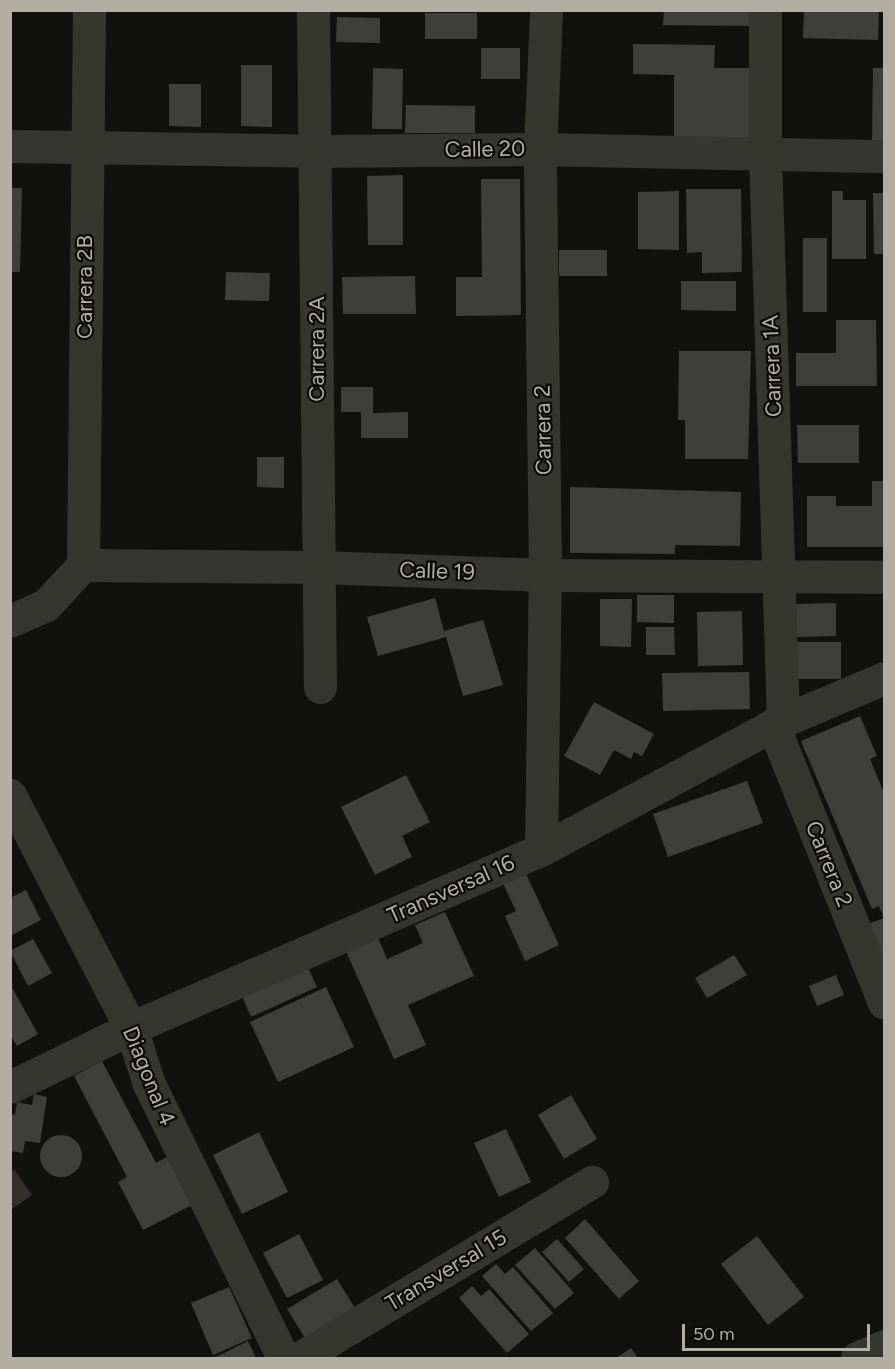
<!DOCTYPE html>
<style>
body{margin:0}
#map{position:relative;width:895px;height:1369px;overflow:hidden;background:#111210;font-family:Figtree,sans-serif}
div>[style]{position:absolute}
.water>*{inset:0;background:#342e27}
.building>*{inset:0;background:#3e3f3a}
.round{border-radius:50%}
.minor>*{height:33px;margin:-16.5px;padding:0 16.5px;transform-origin:16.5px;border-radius:16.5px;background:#363631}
span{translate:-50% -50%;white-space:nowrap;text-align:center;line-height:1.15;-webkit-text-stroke:4.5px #0c0c0b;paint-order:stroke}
.street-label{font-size:22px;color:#b2afa2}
.frame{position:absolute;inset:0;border:12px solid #b2afa2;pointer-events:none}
.scale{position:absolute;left:682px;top:1324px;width:188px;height:27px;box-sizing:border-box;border:3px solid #b2afa2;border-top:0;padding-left:8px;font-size:18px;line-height:21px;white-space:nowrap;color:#b2afa2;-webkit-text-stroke:4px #0c0c0b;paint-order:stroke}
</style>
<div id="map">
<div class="water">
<i style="clip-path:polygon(14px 1169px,32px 1195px,11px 1210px,11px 1172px)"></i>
</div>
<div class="building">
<i style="clip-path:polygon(664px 10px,749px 10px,749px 26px,663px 25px)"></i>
<i style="clip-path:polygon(804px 10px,879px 10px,878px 40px,803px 38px)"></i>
<i style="clip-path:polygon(425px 13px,477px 13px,477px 39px,425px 39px)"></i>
<i style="clip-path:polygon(337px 17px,380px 18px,380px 43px,336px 42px)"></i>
<i style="clip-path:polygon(633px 44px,715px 45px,714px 68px,753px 68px,752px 139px,674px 138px,674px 75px,633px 74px)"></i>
<i style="clip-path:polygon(481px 48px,520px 48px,520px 79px,481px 79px)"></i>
<i style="clip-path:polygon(241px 65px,272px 65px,272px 127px,241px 126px)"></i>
<i style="clip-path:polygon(373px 68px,403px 69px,402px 129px,372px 129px)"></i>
<i style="clip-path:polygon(873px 68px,884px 68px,884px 142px,872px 142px)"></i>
<i style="clip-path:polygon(169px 84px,201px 84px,201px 127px,169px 126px)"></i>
<i style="clip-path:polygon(406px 105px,475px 106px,475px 133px,405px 133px)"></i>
<i style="clip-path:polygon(403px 175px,403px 245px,368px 245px,367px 176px)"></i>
<i style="clip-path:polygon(481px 179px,520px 179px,521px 315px,456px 316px,456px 277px,482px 277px)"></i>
<i style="clip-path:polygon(10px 188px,22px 188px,20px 272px,10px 272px)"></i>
<i style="clip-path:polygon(686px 189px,741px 189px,742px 272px,702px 273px,702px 252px,687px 253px)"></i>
<i style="clip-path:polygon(679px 191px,679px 250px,638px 249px,638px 192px)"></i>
<i style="clip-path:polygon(832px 191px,843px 191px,843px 200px,866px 200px,866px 259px,832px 259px)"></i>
<i style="clip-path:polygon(873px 193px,884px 193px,884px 254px,874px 254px)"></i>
<i style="clip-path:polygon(803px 238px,827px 238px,827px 312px,803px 312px)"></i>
<i style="clip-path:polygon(559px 250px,607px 250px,607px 276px,559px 276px)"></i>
<i style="clip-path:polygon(226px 272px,270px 273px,269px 301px,225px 300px)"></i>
<i style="clip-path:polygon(415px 276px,416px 314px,343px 314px,342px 277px)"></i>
<i style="clip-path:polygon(681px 281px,736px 281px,736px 311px,681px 310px)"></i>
<i style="clip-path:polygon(836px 320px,876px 320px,877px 386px,796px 386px,796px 353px,836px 353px)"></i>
<i style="clip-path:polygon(679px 351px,751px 351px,748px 459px,685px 459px,685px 420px,678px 420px)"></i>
<i style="clip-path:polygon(341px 387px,373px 387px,373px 413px,408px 412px,408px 438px,361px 438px,361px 412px,341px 412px)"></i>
<i style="clip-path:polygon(797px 425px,859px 425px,859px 463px,798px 463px)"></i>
<i style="clip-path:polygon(257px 457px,284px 457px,284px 488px,257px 487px)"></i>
<i style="clip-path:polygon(872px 481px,884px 481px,884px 547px,807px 547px,807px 496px,836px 496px,836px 506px,872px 506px)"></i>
<i style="clip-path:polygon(570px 487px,741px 492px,740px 546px,675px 545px,675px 554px,570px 553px)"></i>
<i style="clip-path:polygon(637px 595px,674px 595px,674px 623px,637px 622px)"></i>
<i style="clip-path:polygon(435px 598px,444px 631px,483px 620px,503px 685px,463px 696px,446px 637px,378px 656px,367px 617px)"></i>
<i style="clip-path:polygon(600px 599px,632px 599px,631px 647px,600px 646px)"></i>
<i style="clip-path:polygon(836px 603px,836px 636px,796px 637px,795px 604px)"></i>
<i style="clip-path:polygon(742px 611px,743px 665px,698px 666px,697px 612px)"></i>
<i style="clip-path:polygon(646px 627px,674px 627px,675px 655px,646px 655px)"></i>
<i style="clip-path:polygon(797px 642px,841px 642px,841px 679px,796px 679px)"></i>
<i style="clip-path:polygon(749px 672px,750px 709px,663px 711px,662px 673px)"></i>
<i style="clip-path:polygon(594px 702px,654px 734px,642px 756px,634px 752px,631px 759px,614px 750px,600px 775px,564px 756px)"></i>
<i style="clip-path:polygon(860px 716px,877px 756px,870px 759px,884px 793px,884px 961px,868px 924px,884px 918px,879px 906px,872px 909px,801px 741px)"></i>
<i style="clip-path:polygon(406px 775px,430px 822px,402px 836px,412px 857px,375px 875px,341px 807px)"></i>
<i style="clip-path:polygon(747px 781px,763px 823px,668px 857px,653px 814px)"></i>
<i style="clip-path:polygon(523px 867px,559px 945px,525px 961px,505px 916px,516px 911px,500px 877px)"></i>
<i style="clip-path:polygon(26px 890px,41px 920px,10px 936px,10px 898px)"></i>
<i style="clip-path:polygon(445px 912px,474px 976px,408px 1005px,426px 1045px,394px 1059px,341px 940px,373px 926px,387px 959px,423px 943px,415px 925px)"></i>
<i style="clip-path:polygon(33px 939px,52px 973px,28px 986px,10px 951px)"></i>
<i style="clip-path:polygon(734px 955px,747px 975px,707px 998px,695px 978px)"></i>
<i style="clip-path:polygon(307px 965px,317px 987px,251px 1017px,241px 994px)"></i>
<i style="clip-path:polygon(836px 975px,844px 995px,817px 1006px,809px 986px)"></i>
<i style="clip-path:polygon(10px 984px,38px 1034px,17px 1046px,10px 1035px)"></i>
<i style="clip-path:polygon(326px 987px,354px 1047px,278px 1082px,250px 1022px)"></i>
<i style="clip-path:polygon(102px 1061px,156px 1163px,167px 1157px,192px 1205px,143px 1230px,118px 1182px,127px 1177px,74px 1076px)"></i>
<i style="clip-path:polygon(34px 1094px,47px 1097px,40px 1143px,25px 1141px,23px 1153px,10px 1151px,10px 1114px,15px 1115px,17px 1102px,32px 1105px)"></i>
<i style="clip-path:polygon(571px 1095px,597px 1139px,564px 1159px,538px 1115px)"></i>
<i style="clip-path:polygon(506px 1129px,531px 1182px,499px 1197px,474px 1143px)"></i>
<i style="clip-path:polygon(259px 1132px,288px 1192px,242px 1214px,213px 1155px)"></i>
<i class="round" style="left:40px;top:1135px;width:42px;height:42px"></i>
<i style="clip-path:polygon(585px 1219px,639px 1281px,619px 1299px,565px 1238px)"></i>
<i style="clip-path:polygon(299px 1234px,323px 1280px,287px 1298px,263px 1253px)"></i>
<i style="clip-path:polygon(757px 1236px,804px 1297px,768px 1325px,721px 1264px)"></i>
<i style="clip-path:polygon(557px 1239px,584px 1269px,569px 1282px,542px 1252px)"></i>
<i style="clip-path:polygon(535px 1248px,574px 1293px,555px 1309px,515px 1265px)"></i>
<i style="clip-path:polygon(496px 1264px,505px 1274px,513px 1267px,553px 1313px,531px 1331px,482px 1276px)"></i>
<i style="clip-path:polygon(337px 1279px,358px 1313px,308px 1343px,287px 1309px)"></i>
<i style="clip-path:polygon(472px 1286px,481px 1296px,489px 1289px,529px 1334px,507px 1353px,459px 1298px)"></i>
<i style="clip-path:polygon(229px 1287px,252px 1338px,213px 1355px,191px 1303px)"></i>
<i style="clip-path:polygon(248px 1341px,256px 1358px,214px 1358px)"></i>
<i style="clip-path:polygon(631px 1348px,638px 1358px,616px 1358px)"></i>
</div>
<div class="minor">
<i style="left:313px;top:10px;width:677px;rotate:89.41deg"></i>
<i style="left:765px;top:10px;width:146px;rotate:90deg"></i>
<i style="left:765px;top:156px;width:564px;rotate:88.17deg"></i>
<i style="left:10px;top:146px;width:305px;rotate:0.9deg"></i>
<i style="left:315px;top:151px;width:225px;rotate:-0.5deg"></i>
<i style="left:540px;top:149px;width:344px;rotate:1.2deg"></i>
<i style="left:83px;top:565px;width:555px;rotate:-89.38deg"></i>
<i style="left:10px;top:621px;width:39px;rotate:-24deg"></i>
<i style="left:46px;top:605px;width:54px;rotate:-47.2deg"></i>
<i style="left:83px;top:565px;width:236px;rotate:0.5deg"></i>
<i style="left:319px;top:567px;width:226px;rotate:2deg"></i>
<i style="left:545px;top:575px;width:339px;rotate:0.3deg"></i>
<i style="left:773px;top:725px;width:299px;rotate:68.2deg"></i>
<i style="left:10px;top:795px;width:263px;rotate:62.6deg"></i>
<i style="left:131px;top:1028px;width:59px;rotate:72.2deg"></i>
<i style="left:149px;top:1084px;width:305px;rotate:63.9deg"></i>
<i style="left:541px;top:850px;width:275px;rotate:-89.2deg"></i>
<i style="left:545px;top:575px;width:426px;rotate:-90.7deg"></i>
<i style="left:540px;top:149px;width:139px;rotate:-87.5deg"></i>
<i style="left:10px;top:1087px;width:135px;rotate:-26deg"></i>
<i style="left:131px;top:1028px;width:447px;rotate:-23.5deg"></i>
<i style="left:541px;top:850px;width:264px;rotate:-28.3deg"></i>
<i style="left:773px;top:725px;width:121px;rotate:-22.9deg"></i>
<i style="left:300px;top:1358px;width:341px;rotate:-31.1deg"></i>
<i style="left:857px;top:1358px;width:30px;rotate:-24deg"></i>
</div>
<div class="street-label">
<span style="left:485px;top:149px;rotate:-1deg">Calle 20</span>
<span style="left:85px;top:287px;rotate:-90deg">Carrera 2B</span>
<span style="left:317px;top:349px;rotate:-90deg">Carrera 2A</span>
<span style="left:772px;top:366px;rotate:-92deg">Carrera 1A</span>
<span style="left:543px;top:430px;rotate:-91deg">Carrera 2</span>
<span style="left:437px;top:571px;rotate:2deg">Calle 19</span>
<span style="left:829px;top:864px;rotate:68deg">Carrera 2</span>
<span style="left:451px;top:889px;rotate:-24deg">Transversal 16</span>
<span style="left:149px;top:1076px;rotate:68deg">Diagonal 4</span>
<span style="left:446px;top:1270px;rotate:-31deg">Transversal 15</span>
</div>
<div class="frame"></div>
<div class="scale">50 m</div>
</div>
